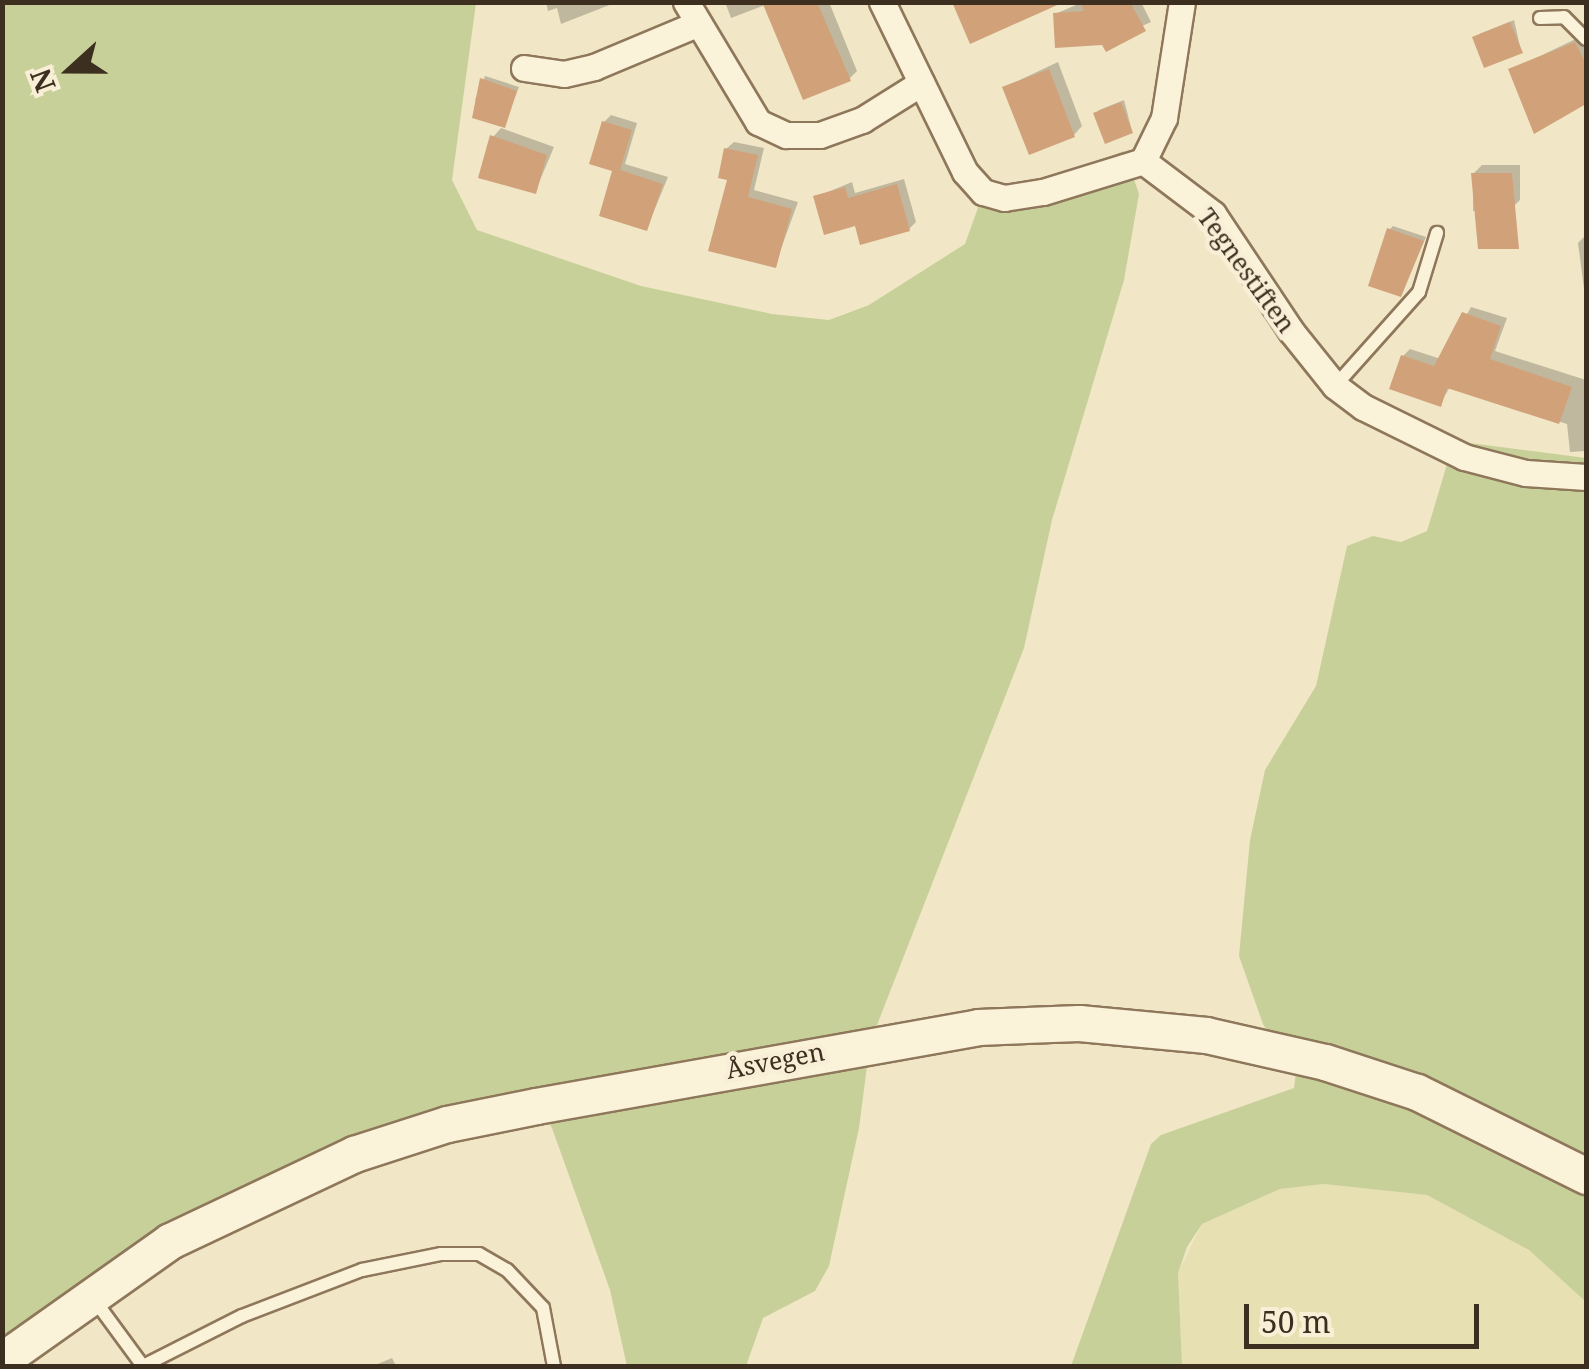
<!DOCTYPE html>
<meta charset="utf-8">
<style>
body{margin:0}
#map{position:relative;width:1589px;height:1369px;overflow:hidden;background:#f1e6c6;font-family:"Noto Serif",serif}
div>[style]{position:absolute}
.farmland>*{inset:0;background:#e7e0b3}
.green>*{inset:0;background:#c8d099}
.shadow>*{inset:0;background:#0003}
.building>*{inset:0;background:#d1a17a}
.roads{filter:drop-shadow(2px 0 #8e775a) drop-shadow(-2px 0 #8e775a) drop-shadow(0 2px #8e775a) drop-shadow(0 -2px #8e775a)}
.lane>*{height:12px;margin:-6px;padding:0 6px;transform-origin:6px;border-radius:6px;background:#fbf2da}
.street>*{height:25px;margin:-12.5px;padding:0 12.5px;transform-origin:12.5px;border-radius:12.5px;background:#fbf2da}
.secondary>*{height:35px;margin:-17.5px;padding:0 17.5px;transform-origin:17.5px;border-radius:17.5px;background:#fbf2da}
span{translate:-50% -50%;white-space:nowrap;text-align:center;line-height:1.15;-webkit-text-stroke:9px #f8efd6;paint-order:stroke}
.street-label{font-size:25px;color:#3d2f1f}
.frame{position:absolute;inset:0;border:5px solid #3d2f1f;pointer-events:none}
.north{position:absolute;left:20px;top:20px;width:100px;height:100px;-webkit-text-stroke:8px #f8efd6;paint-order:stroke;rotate:249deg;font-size:28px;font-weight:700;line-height:40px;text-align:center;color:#3d2f1f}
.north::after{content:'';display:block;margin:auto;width:35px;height:45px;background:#3d2f1f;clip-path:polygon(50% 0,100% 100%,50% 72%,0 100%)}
.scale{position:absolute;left:1244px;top:1304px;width:235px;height:45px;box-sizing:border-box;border:5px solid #3d2f1f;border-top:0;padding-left:12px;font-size:30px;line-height:35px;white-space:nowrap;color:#3d2f1f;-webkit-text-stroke:8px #f8efd6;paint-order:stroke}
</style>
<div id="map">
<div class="farmland">
<i style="clip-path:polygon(1324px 1184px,1427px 1195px,1529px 1250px,1586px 1302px,1586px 1366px,1182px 1366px,1178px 1273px,1202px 1224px,1280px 1189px)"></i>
</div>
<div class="green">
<i style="clip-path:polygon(3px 3px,476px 3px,452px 180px,477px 230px,641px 286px,772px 314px,829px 320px,869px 305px,965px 244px,979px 205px,1124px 151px,1139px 194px,1124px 280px,1052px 520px,1024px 648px,870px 1043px,859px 1128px,829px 1266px,815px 1291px,763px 1318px,746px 1366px,627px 1366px,610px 1290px,552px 1128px,530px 1091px,460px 1109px,295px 1168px,3px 1366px)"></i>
<i style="clip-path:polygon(1454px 441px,1586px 458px,1586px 1302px,1529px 1250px,1427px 1195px,1324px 1184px,1280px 1189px,1202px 1224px,1187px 1247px,1178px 1273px,1182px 1366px,1071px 1366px,1151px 1144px,1161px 1135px,1294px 1088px,1296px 1073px,1263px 1024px,1239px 956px,1250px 840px,1265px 770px,1316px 686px,1347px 546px,1373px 536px,1401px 542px,1427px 531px)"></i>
</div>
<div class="shadow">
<i style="clip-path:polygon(546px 2px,612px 2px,612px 4px,561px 24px,557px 8px,548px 11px)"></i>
<i style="clip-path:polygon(725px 2px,829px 2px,857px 71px,849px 79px,765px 5px,731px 18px)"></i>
<i style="clip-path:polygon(1083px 2px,1141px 2px,1151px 22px,1104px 43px,1055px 14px)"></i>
<i style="clip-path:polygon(1514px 20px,1521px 51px,1479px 34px)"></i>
<i style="clip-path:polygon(1584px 35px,1586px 102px,1536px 130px,1511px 70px)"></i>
<i style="clip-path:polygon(1058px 62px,1082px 126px,1074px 135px,1005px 87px)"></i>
<i style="clip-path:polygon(485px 76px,519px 87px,504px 125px,475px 100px)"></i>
<i style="clip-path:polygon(1124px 100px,1132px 131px,1096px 114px,1099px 110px)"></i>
<i style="clip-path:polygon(611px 115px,637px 123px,625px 164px,668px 177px,647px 228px,616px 170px,604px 122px)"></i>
<i style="clip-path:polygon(501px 128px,554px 147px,535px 192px,493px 137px)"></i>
<i style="clip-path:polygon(734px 142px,764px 148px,754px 190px,798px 202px,775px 265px,726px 149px)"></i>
<i style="clip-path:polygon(1482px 165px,1520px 165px,1520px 200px,1511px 209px,1473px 211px,1473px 174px)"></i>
<i style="clip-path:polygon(904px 179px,916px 222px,909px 229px,857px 223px,816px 197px,852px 182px,855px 193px)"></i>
<i style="clip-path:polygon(1393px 226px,1426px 237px,1401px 294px,1389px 230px)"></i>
<i style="clip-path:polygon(1586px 235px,1586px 304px,1578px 243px)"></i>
<i style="clip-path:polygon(1471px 307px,1507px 318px,1495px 351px,1586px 380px,1586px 451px,1570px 452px,1567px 424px,1450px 387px,1440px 404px,1403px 356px,1410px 349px,1441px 359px)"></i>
<i style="clip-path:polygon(392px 1358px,396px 1366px,373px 1366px)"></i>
</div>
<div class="building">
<i style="clip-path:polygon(762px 2px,817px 2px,851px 81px,803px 100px)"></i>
<i style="clip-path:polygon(952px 2px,1064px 2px,970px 44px)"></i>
<i style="clip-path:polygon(1080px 2px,1130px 2px,1146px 31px,1106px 52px,1102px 45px,1055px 48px,1053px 13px,1084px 11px)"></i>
<i style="clip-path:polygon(1510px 22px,1523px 53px,1484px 68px,1472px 37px)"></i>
<i style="clip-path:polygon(1575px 42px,1586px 64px,1586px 104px,1534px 134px,1508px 69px)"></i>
<i style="clip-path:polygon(1049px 69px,1075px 137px,1029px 155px,1002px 87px)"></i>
<i style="clip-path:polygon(480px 78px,517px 91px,505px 128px,472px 118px)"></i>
<i style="clip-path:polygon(1121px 102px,1133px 133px,1105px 144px,1093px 113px)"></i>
<i style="clip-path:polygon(602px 121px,632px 130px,620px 170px,663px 184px,647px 231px,599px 216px,612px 171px,589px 164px)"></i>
<i style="clip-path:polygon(490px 135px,547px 155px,536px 194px,478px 178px)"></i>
<i style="clip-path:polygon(724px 148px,758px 155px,748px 197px,792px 209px,776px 268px,708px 251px,727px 180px,718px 178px)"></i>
<i style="clip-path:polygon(1471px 173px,1512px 173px,1519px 249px,1478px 249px)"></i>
<i style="clip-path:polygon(897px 184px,910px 231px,860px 245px,855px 226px,824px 235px,813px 196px,845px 187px,848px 198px)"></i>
<i style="clip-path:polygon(1387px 228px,1424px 241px,1401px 297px,1368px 286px)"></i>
<i style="clip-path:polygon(1462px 312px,1501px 326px,1490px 359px,1572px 387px,1559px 424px,1447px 388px,1441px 407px,1389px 389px,1401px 355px,1434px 366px)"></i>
</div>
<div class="roads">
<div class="lane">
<i style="left:1540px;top:18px;width:24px;rotate:-2deg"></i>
<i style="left:1564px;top:17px;width:31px;rotate:45deg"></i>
<i style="left:1335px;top:386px;width:126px;rotate:-48.2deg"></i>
<i style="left:1419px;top:292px;width:62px;rotate:-73deg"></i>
<i style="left:93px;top:1298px;width:84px;rotate:53.7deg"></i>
<i style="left:143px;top:1366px;width:111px;rotate:-26.8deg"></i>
<i style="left:242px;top:1316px;width:129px;rotate:-21deg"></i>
<i style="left:362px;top:1270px;width:81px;rotate:-11.4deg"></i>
<i style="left:441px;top:1254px;width:38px"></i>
<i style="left:479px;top:1254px;width:32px;rotate:30deg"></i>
<i style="left:507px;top:1270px;width:52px;rotate:46.5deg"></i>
<i style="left:543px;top:1308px;width:59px;rotate:79.3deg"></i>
</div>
<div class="street">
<i style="left:686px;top:2px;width:140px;rotate:59deg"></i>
<i style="left:758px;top:122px;width:31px;rotate:25deg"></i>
<i style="left:786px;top:135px;width:34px"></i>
<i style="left:820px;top:135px;width:45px;rotate:-19.7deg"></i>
<i style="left:862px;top:120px;width:70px;rotate:-32.1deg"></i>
<i style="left:882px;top:2px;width:189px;rotate:64deg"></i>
<i style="left:965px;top:172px;width:27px;rotate:48deg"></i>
<i style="left:983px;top:192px;width:22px;rotate:16deg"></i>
<i style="left:1004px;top:198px;width:39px;rotate:-9deg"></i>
<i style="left:1043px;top:192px;width:105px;rotate:-17.2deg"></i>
<i style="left:1143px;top:161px;width:88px;rotate:37.1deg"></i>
<i style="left:1213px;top:214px;width:141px;rotate:56.3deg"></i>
<i style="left:1291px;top:331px;width:70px;rotate:51.3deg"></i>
<i style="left:1335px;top:386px;width:35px;rotate:37deg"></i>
<i style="left:1363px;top:407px;width:113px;rotate:26.3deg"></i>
<i style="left:1464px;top:457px;width:64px;rotate:14.5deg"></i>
<i style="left:1526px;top:473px;width:60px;rotate:3.8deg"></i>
<i style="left:524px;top:68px;width:40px;rotate:8.5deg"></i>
<i style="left:564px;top:74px;width:31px;rotate:-13deg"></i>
<i style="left:594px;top:67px;width:112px;rotate:-22.7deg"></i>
<i style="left:1143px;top:161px;width:48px;rotate:-64deg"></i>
<i style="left:1164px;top:118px;width:117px;rotate:-81.2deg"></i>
</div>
<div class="secondary">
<i style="left:2px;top:1360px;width:206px;rotate:-35.3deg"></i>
<i style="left:170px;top:1241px;width:204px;rotate:-25.3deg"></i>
<i style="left:354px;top:1154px;width:98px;rotate:-17.9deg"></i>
<i style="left:447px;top:1124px;width:91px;rotate:-11.4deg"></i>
<i style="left:536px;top:1106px;width:449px;rotate:-10.1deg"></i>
<i style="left:978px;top:1027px;width:101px;rotate:-2.3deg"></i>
<i style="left:1079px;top:1023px;width:128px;rotate:5.4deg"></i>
<i style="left:1206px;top:1035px;width:122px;rotate:12.8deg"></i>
<i style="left:1325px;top:1062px;width:97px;rotate:18.1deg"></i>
<i style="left:1417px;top:1092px;width:189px;rotate:26.4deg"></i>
</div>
</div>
<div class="street-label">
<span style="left:1247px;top:270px;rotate:54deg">Tegnestiften</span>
<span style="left:775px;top:1060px;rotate:-11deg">Åsvegen</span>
</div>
<div class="frame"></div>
<div class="north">N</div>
<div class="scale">50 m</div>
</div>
